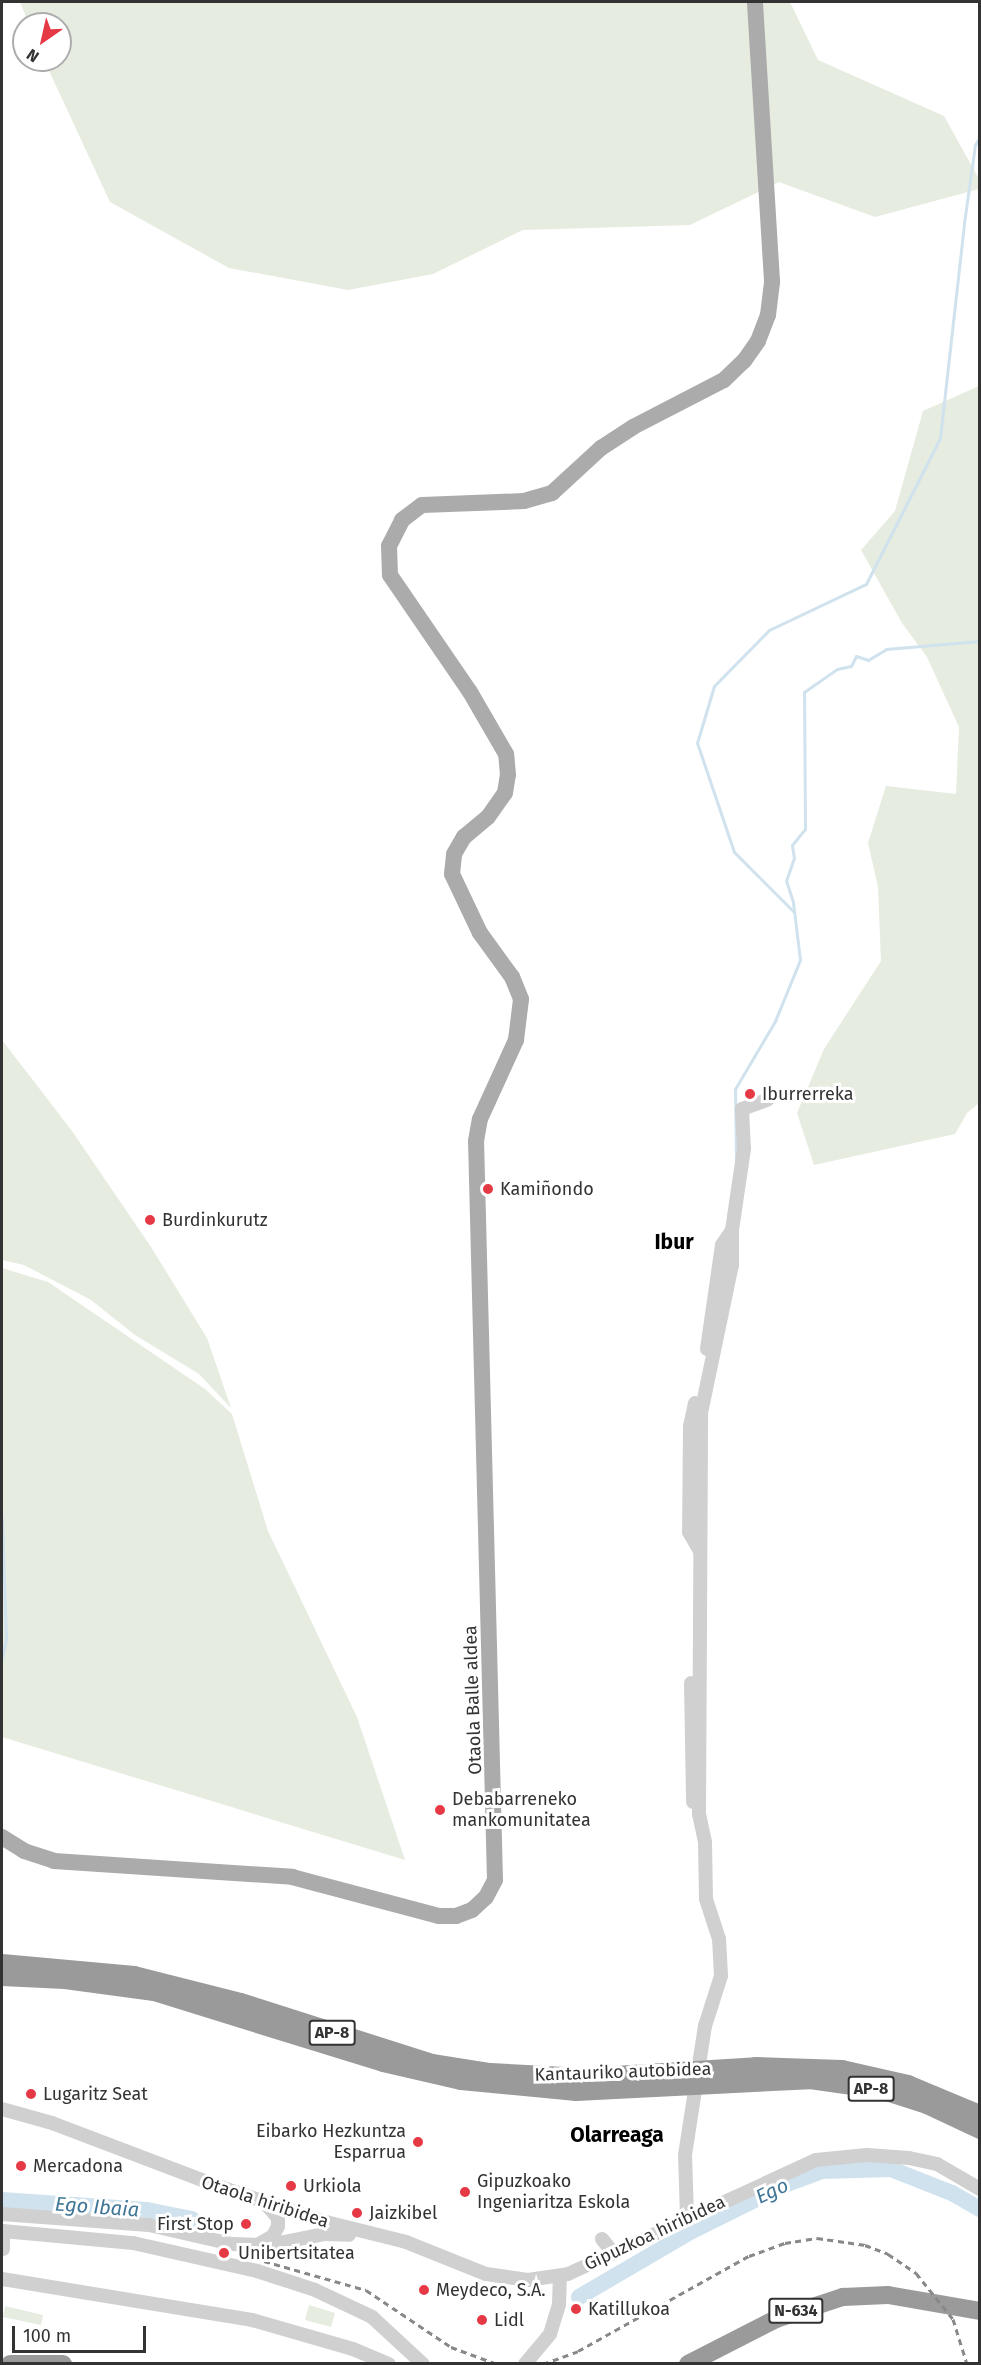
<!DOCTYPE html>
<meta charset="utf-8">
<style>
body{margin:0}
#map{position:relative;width:981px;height:2365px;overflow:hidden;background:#fff;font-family:"Fira Sans",sans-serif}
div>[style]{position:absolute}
.green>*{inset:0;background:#e6ecdf}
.stream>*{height:3px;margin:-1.5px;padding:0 1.5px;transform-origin:1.5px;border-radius:1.5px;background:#cfe2ee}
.river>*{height:16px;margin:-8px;padding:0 8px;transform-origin:8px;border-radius:8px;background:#cfe2ee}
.minor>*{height:14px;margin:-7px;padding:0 7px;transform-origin:7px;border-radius:7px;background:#d0d0d0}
.major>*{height:16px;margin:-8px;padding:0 8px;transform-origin:8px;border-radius:8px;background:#ababab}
.highway>*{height:18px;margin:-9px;padding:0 9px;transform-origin:9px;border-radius:9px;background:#9a9a9a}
.rail>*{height:3px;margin-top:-1.5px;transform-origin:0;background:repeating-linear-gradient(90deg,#888 0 6px,transparent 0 10.5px)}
.dots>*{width:16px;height:16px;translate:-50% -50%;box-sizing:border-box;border:3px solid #fff;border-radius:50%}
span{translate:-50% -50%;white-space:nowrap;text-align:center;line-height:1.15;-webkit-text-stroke:6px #fff;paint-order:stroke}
.shield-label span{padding:2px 4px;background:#fff;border:2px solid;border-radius:4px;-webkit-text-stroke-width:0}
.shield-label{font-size:16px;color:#333;font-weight:700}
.poi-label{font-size:18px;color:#333}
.left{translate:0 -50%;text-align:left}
.right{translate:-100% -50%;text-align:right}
.street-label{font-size:18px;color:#333}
.water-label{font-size:20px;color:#3f7597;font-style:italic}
.quarter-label{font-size:21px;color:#000;font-weight:700}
.frame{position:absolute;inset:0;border:3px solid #333;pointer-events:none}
.north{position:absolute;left:12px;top:12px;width:60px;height:60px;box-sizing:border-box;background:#fff;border:2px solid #adadad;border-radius:50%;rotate:214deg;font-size:16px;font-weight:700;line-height:24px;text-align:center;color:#333}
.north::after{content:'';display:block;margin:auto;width:21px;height:27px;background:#e63946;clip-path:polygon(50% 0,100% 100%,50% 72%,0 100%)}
.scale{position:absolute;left:12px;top:2326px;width:134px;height:27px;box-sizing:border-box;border:3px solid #333;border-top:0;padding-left:8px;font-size:18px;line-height:21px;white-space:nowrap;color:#333;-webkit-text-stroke:4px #fff;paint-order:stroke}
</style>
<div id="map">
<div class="green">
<i style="clip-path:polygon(20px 2px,790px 2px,818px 60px,944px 116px,979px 179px,979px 189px,875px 217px,779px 182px,690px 225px,523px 230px,433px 274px,348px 290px,229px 268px,110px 202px,44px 60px,60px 60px,60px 24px,29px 24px)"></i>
<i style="clip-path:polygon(979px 386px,979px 1103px,967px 1113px,955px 1134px,814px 1165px,797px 1113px,824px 1049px,881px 961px,878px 887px,868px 843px,886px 786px,956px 794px,959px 727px,927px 657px,902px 623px,861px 550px,895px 511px,923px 411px)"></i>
<i style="clip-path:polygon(2px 1040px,72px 1131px,151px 1247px,207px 1338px,231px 1408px,199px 1374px,135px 1335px,91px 1300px,24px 1265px,2px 1260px)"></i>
<i style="clip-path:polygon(2px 1268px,48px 1282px,205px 1389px,232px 1414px,268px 1531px,357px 1717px,405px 1860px,2px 1737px)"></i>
<i style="clip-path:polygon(309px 2305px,335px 2313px,331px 2327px,305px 2320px)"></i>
<i style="clip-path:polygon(5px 2306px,43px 2315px,41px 2325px,3px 2317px)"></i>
</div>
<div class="stream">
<i style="left:794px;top:912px;width:85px;rotate:-135deg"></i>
<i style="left:734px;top:852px;width:115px;rotate:-108.7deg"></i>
<i style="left:697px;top:743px;width:59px;rotate:-73.4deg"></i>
<i style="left:714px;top:686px;width:78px;rotate:-45.5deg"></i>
<i style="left:769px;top:630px;width:107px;rotate:-25.4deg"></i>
<i style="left:866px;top:584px;width:164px;rotate:-63.1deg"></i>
<i style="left:940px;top:438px;width:216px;rotate:-83.6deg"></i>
<i style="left:964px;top:223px;width:79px;rotate:-82deg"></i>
<i style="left:975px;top:145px;width:10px;rotate:-61deg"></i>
<i style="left:736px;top:1162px;width:73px;rotate:-90.8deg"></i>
<i style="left:735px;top:1089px;width:79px;rotate:-59.5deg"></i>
<i style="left:775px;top:1021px;width:66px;rotate:-67.7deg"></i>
<i style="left:800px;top:960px;width:58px;rotate:-96.9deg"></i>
<i style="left:793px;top:902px;width:22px;rotate:-108deg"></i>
<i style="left:786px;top:881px;width:24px;rotate:-71deg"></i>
<i style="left:794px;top:858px;width:13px;rotate:-99deg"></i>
<i style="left:792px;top:845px;width:21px;rotate:-51deg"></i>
<i style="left:805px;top:829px;width:137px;rotate:-90.4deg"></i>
<i style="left:804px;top:692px;width:40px;rotate:-34.9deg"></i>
<i style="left:837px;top:669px;width:14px;rotate:-12deg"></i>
<i style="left:851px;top:666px;width:11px;rotate:-63deg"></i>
<i style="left:856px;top:656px;width:13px;rotate:18deg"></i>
<i style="left:868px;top:660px;width:21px;rotate:-31deg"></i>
<i style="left:886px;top:649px;width:94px;rotate:-4.9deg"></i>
<i style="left:2px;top:1519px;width:120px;rotate:88.1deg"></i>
<i style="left:6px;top:1639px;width:19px;rotate:102deg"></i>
</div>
<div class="river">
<i style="left:2px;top:2200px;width:145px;rotate:3.9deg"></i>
<i style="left:147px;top:2210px;width:46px;rotate:11.3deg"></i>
<i style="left:579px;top:2297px;width:131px;rotate:-30.3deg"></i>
<i style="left:692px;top:2231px;width:106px;rotate:-26.3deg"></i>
<i style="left:787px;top:2184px;width:37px;rotate:-20deg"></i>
<i style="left:822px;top:2171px;width:69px;rotate:-1.7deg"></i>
<i style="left:891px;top:2169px;width:66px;rotate:21.5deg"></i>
<i style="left:952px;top:2193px;width:32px;rotate:30deg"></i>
</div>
<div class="minor">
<i style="left:707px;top:1349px;width:105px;rotate:-81.8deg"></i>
<i style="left:722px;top:1245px;width:18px;rotate:-56deg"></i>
<i style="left:695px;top:1403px;width:24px;rotate:102deg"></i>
<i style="left:690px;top:1426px;width:106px;rotate:90.5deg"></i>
<i style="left:689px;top:1532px;width:20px;rotate:60deg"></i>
<i style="left:691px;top:1683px;width:119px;rotate:89deg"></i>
<i style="left:2px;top:2109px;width:52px;rotate:15.6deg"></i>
<i style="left:52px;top:2123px;width:183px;rotate:20.8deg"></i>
<i style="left:223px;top:2188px;width:104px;rotate:18.4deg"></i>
<i style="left:322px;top:2221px;width:87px;rotate:14deg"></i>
<i style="left:406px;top:2242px;width:86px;rotate:21.8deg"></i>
<i style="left:486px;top:2274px;width:42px;rotate:8.1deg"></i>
<i style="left:528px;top:2280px;width:40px;rotate:-8.5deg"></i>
<i style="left:568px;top:2274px;width:273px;rotate:-24.7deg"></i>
<i style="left:816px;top:2160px;width:51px;rotate:-5.6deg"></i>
<i style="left:867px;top:2155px;width:42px;rotate:4.1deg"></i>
<i style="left:909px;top:2158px;width:29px;rotate:12deg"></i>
<i style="left:937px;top:2164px;width:50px;rotate:30.2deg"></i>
<i style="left:2px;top:2214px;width:147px;rotate:4.3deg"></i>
<i style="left:149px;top:2225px;width:85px;rotate:12.9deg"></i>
<i style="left:232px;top:2244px;width:37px;rotate:2deg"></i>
<i style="left:269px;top:2245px;width:56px;rotate:-11.3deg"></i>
<i style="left:324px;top:2234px;width:25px;rotate:2deg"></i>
<i style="left:687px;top:2217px;width:62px;rotate:-91.8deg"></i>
<i style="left:685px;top:2155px;width:131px;rotate:-81.2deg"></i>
<i style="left:705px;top:2026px;width:52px;rotate:-72.3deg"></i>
<i style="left:721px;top:1976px;width:37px;rotate:-93deg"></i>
<i style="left:719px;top:1939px;width:42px;rotate:-108deg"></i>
<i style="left:706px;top:1899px;width:57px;rotate:-91deg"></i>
<i style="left:705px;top:1842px;width:29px;rotate:-102deg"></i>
<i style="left:699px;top:1814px;width:401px;rotate:-89.7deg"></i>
<i style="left:701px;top:1413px;width:151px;rotate:-78.2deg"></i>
<i style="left:732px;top:1265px;width:35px;rotate:-90deg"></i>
<i style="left:732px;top:1230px;width:82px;rotate:-81.6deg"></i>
<i style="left:744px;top:1149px;width:40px;rotate:-92.9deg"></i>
<i style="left:742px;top:1109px;width:27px;rotate:-20deg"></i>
<i style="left:602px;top:2239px;width:19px;rotate:51deg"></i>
<i style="left:259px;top:2244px;width:16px;rotate:-30deg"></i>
<i style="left:273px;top:2236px;width:11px;rotate:-63deg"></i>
<i style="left:278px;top:2226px;width:8px;rotate:-90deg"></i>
<i style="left:278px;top:2218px;width:20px;rotate:-131deg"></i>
<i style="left:3px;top:2249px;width:18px;rotate:-90deg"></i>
<i style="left:3px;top:2231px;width:131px;rotate:5.3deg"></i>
<i style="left:133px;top:2243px;width:127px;rotate:12.7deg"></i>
<i style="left:257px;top:2271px;width:61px;rotate:18.1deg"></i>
<i style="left:315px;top:2290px;width:63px;rotate:25.3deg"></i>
<i style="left:372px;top:2317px;width:69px;rotate:42.7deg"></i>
<i style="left:2px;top:2279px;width:253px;rotate:9.3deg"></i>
<i style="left:252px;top:2320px;width:105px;rotate:16deg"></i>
<i style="left:353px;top:2349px;width:39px;rotate:23deg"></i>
<i style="left:525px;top:2364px;width:39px;rotate:-50deg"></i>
<i style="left:550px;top:2334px;width:31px;rotate:-73deg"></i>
<i style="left:559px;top:2304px;width:28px;rotate:-88deg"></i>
</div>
<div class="major">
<i style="left:2px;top:1837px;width:26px;rotate:32deg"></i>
<i style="left:24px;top:1851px;width:32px;rotate:18deg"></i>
<i style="left:54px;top:1861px;width:239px;rotate:3.8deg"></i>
<i style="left:292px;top:1877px;width:152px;rotate:14.9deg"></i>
<i style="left:439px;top:1916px;width:17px"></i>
<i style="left:456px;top:1916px;width:17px;rotate:-21deg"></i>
<i style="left:472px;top:1910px;width:19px;rotate:-43deg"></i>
<i style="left:486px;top:1897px;width:19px;rotate:-62deg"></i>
<i style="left:495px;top:1880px;width:739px;rotate:-91.47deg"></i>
<i style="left:476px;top:1141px;width:22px;rotate:-80deg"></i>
<i style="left:480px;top:1119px;width:87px;rotate:-65.5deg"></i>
<i style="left:516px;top:1040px;width:41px;rotate:-83deg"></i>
<i style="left:521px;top:999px;width:24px;rotate:-112deg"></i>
<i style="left:512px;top:977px;width:54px;rotate:-126deg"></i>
<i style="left:480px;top:933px;width:65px;rotate:-115.4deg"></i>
<i style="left:452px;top:874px;width:20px;rotate:-84deg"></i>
<i style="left:454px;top:854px;width:20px;rotate:-60deg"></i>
<i style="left:464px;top:837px;width:31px;rotate:-40deg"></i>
<i style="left:488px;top:817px;width:29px;rotate:-55deg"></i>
<i style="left:505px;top:793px;width:18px;rotate:-81deg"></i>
<i style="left:508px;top:775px;width:21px;rotate:-95deg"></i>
<i style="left:506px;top:754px;width:72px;rotate:-120.1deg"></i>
<i style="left:470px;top:692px;width:142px;rotate:-124.4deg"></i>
<i style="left:390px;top:575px;width:29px;rotate:-92deg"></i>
<i style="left:389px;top:546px;width:29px;rotate:-63deg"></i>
<i style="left:402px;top:520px;width:25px;rotate:-37deg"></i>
<i style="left:422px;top:505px;width:102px;rotate:-2.2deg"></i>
<i style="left:524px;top:501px;width:29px;rotate:-16deg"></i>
<i style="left:552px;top:493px;width:67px;rotate:-42.6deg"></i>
<i style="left:601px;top:448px;width:38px;rotate:-33deg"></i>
<i style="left:633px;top:427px;width:102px;rotate:-27.3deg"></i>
<i style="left:724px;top:380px;width:28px;rotate:-44deg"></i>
<i style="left:744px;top:361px;width:24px;rotate:-55deg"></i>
<i style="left:758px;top:341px;width:28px;rotate:-69deg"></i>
<i style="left:768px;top:315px;width:34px;rotate:-83deg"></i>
<i style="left:772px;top:281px;width:280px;rotate:-93.5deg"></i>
</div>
<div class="highway">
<i style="left:2px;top:1963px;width:133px;rotate:5.2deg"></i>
<i style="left:134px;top:1975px;width:110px;rotate:14.2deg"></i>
<i style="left:241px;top:2002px;width:201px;rotate:17.7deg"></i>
<i style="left:432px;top:2063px;width:59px;rotate:8.8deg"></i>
<i style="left:490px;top:2072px;width:93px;rotate:3.1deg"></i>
<i style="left:583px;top:2077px;width:173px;rotate:-3.6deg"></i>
<i style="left:756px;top:2066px;width:86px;rotate:2deg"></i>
<i style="left:842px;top:2069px;width:68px;rotate:12.8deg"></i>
<i style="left:908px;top:2084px;width:78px;rotate:22.6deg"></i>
<i style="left:2px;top:1977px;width:63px;rotate:2.7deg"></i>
<i style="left:65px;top:1980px;width:90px;rotate:7.7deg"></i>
<i style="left:154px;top:1992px;width:240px;rotate:17.2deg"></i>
<i style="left:383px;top:2063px;width:80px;rotate:13deg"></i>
<i style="left:461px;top:2081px;width:116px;rotate:5.5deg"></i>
<i style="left:576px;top:2092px;width:234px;rotate:-2.9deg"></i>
<i style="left:810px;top:2080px;width:71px;rotate:8.1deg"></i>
<i style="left:880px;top:2090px;width:49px;rotate:17.7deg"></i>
<i style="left:927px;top:2105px;width:59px;rotate:25.3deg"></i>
<i style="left:10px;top:2364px;width:53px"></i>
<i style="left:688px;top:2364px;width:99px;rotate:-27.1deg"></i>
<i style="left:776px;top:2319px;width:71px;rotate:-18.2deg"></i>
<i style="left:843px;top:2297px;width:45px;rotate:-2.5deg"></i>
<i style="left:888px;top:2295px;width:93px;rotate:9.9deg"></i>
</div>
<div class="rail">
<i style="left:264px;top:2261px;width:106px;rotate:15.9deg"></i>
<i style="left:366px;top:2290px;width:102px;rotate:33.8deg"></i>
<i style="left:451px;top:2347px;width:49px;rotate:20.3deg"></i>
<i style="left:543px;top:2364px;width:37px;rotate:-20deg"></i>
<i style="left:578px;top:2351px;width:196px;rotate:-29.1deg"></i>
<i style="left:749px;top:2256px;width:38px;rotate:-20deg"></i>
<i style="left:785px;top:2243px;width:32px;rotate:-9deg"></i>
<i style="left:817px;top:2238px;width:49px;rotate:8.3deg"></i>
<i style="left:865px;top:2245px;width:25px;rotate:21deg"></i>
<i style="left:888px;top:2254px;width:34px;rotate:34deg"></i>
<i style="left:916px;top:2273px;width:59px;rotate:51.2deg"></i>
<i style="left:953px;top:2319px;width:47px;rotate:72.7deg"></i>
</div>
<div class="dots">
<i style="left:750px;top:1094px;background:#e63946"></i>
<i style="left:488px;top:1189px;background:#e63946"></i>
<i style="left:150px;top:1220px;background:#e63946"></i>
<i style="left:440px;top:1810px;background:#e63946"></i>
<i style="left:31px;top:2094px;background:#e63946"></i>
<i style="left:418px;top:2142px;background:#e63946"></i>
<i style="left:21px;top:2166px;background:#e63946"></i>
<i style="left:291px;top:2186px;background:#e63946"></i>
<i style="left:465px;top:2192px;background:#e63946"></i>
<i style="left:357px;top:2213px;background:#e63946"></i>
<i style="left:246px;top:2224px;background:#e63946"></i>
<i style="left:224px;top:2253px;background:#e63946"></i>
<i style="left:424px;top:2290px;background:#e63946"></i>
<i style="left:576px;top:2309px;background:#e63946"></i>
<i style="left:482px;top:2320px;background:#e63946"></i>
</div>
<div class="shield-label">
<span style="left:332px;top:2033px">AP-8</span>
<span style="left:871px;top:2089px">AP-8</span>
<span style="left:796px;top:2311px">N-634</span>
</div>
<div class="poi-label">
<span class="left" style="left:762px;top:1094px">Iburrerreka</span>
<span class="left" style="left:500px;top:1189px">Kamiñondo</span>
<span class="left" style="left:162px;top:1220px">Burdinkurutz</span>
<span class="left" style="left:452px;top:1810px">Debabarreneko<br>mankomunitatea</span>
<span class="left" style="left:43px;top:2094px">Lugaritz Seat</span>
<span class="right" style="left:406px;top:2142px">Eibarko Hezkuntza<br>Esparrua</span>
<span class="left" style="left:33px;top:2166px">Mercadona</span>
<span class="left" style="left:477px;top:2192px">Gipuzkoako<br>Ingeniaritza Eskola</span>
<span class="left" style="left:303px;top:2186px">Urkiola</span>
<span class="left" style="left:369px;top:2213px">Jaizkibel</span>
<span class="right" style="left:234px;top:2224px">First Stop</span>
<span class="left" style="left:238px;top:2253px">Unibertsitatea</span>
<span class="left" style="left:436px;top:2290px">Meydeco, S.A.</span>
<span class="left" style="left:588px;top:2309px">Katillukoa</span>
<span class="left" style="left:494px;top:2320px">Lidl</span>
</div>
<div class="street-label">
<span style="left:473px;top:1700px;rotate:-92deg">Otaola Balle aldea</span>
<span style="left:623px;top:2072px;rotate:-2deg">Kantauriko autobidea</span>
<span style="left:265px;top:2202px;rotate:18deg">Otaola hiribidea</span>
<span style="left:655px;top:2233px;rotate:-25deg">Gipuzkoa hiribidea</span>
</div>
<div class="water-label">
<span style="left:772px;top:2191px;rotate:-25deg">Ego</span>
<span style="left:97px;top:2207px;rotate:4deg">Ego Ibaia</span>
</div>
<div class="quarter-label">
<span style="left:674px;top:1242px">Ibur</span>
<span style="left:617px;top:2135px">Olarreaga</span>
</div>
<div class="frame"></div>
<div class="north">N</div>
<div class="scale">100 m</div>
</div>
